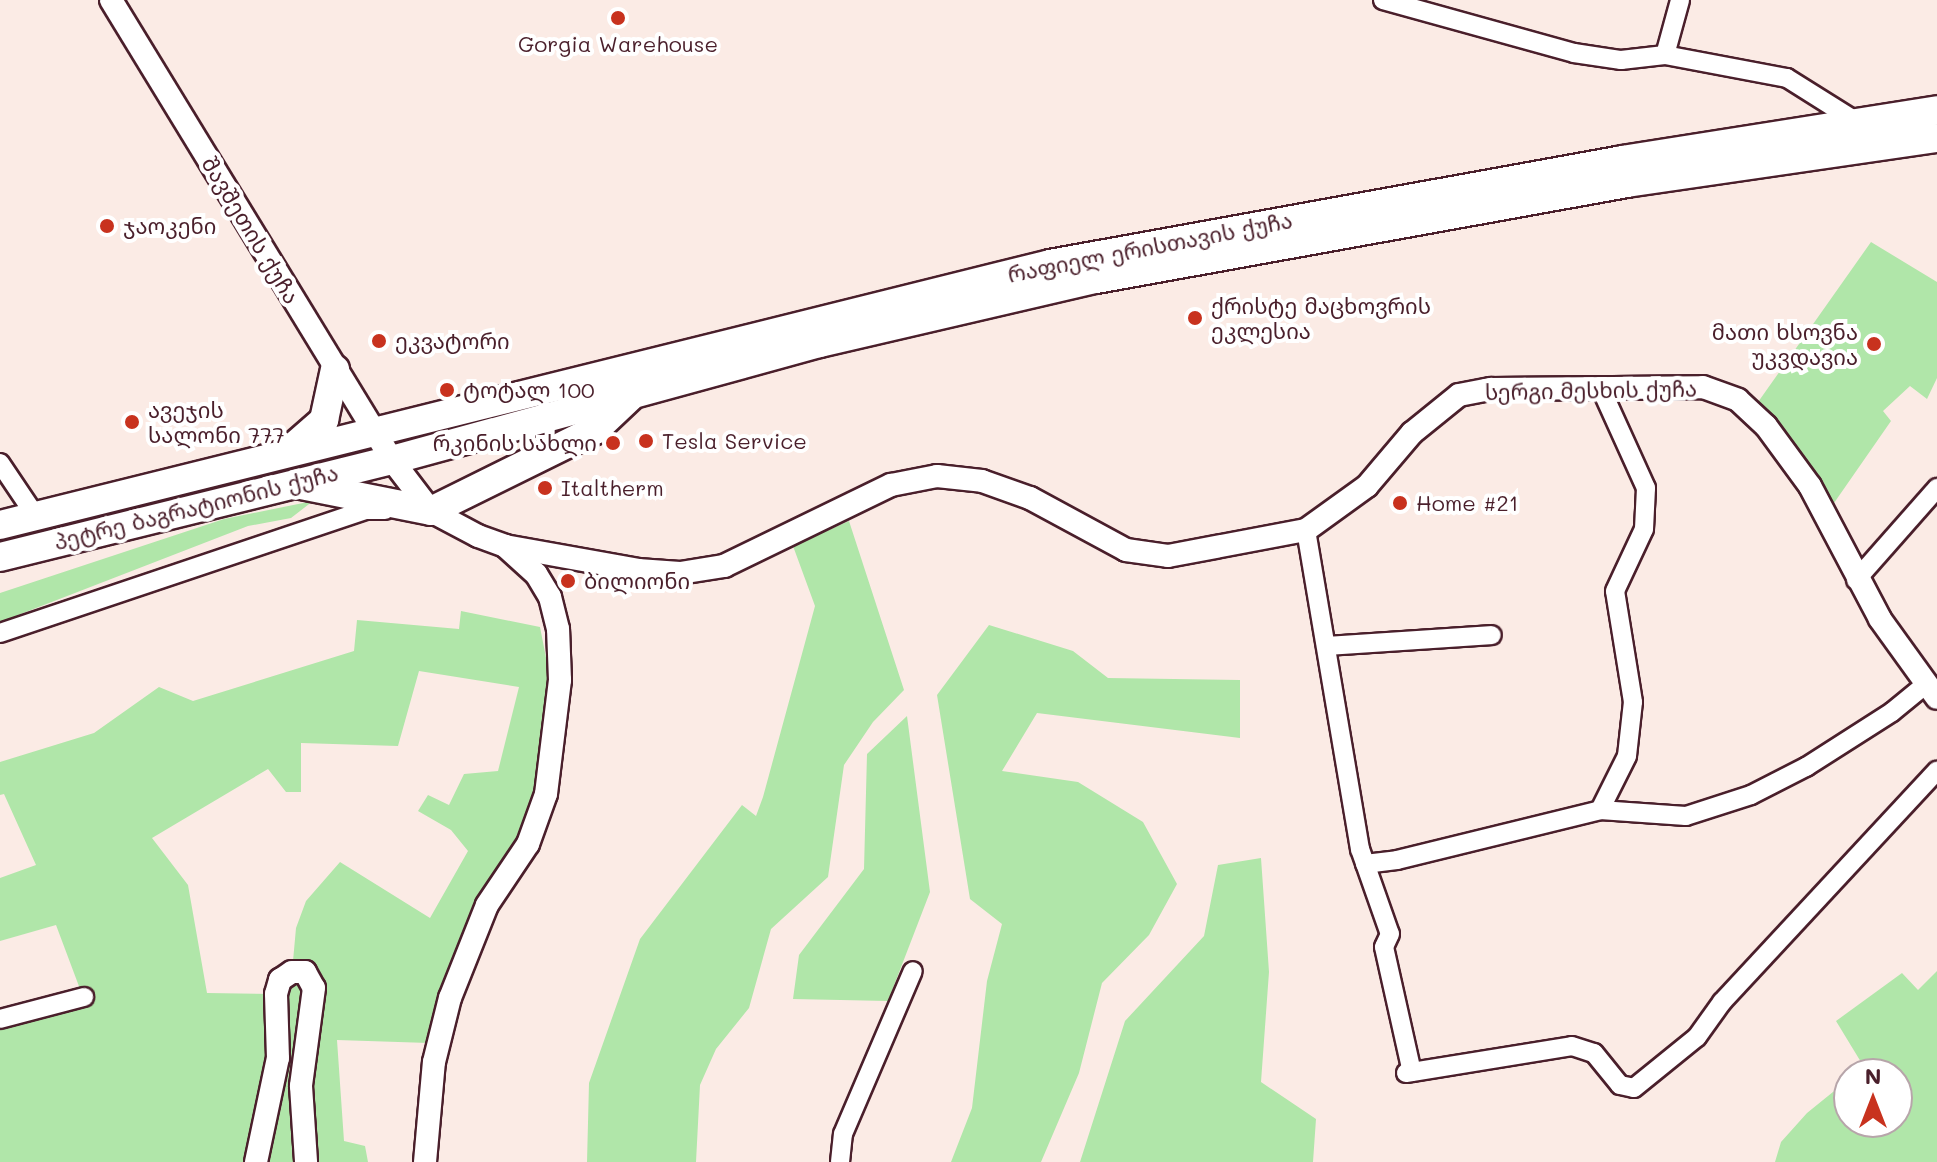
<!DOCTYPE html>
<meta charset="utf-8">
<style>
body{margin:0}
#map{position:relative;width:1937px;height:1162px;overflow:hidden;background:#fbebe5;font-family:Mali,"Noto Sans Georgian",sans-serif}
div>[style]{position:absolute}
.green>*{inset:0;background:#b0e6a9}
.roads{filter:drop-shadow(2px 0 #4a1f2b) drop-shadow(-2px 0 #4a1f2b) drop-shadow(0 2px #4a1f2b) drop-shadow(0 -2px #4a1f2b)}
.minor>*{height:18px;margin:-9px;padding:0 9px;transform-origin:9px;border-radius:9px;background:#fff}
.tertiary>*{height:22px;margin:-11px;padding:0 11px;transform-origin:11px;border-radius:11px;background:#fff}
.primary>*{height:28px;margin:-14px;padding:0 14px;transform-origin:14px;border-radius:14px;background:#fff}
.dots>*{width:22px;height:22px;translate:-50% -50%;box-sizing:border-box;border:4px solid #fff;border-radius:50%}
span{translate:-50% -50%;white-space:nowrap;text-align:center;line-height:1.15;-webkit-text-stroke:8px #fff;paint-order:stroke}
.poi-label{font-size:22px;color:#4a1f2b}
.left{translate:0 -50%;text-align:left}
.right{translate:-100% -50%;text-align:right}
.street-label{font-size:22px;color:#4a1f2b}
.north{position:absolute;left:1833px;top:1058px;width:80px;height:80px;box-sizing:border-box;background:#fff;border:2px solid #b7a5aa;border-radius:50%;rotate:0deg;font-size:22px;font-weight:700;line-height:32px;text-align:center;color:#4a1f2b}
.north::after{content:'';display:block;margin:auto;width:28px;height:36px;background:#c8321e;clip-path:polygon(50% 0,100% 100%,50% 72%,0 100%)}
</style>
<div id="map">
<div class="green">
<i style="clip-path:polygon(1871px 242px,1937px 282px,1937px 378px,1927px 399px,1910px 386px,1883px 411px,1891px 421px,1825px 516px,1751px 412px)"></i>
<i style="clip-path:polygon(313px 501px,291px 518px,248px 526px,0 622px,0 593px,224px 519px)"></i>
<i style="clip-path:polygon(849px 521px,904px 690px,873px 722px,844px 765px,828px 877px,771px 929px,749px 1008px,716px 1049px,700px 1085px,696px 1162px,587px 1162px,589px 1083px,640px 939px,742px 805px,756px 816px,763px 797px,815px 606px,793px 546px)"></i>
<i style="clip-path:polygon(evenodd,461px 611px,540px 627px,551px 683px,539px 789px,522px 844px,429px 1043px,337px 1040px,344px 1141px,365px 1146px,368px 1162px,0 1162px,0 1019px,83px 997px,56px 925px,0 941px,0 878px,36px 865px,4px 794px,0 795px,0 762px,94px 733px,159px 687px,193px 701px,354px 651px,357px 620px,459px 629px,461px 611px,419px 671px,519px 687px,498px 771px,464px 774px,449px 805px,428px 795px,418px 811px,451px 830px,468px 851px,430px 918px,340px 862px,306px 901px,296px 928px,292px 972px,276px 994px,207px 993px,188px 885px,152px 838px,268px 769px,286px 792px,301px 792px,301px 743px,398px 746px,419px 671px)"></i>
<i style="clip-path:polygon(989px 625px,1073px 651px,1108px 678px,1240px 680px,1240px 738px,1037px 713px,1002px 771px,1078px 782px,1143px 822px,1177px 884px,1149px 935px,1102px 983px,1079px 1073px,1041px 1162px,951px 1162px,972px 1108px,987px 981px,1002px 924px,970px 899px,937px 695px)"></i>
<i style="clip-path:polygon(907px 716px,930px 892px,888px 1001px,793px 999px,799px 955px,864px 869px,867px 754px)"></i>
<i style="clip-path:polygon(1261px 858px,1269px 972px,1261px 1082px,1316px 1119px,1313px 1162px,1080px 1162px,1125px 1021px,1204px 936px,1218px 865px)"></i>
<i style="clip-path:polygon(1937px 971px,1937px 1162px,1775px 1162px,1781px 1142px,1807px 1113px,1849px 1079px,1849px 1122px,1897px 1122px,1897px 1074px,1856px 1074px,1864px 1067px,1836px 1021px,1902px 973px,1918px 990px)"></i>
</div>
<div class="roads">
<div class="minor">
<i style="left:1383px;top:0;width:198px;rotate:15.5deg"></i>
<i style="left:1574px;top:53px;width:48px;rotate:8.5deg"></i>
<i style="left:1621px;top:60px;width:44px;rotate:-6.5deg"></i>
<i style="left:1665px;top:55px;width:124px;rotate:10.7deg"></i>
<i style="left:1787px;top:78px;width:83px;rotate:32.2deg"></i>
<i style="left:1665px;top:55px;width:57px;rotate:-74.7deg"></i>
<i style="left:0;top:463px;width:63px;rotate:56.1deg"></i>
<i style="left:35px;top:515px;width:8px;rotate:180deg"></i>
<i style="left:1306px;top:530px;width:324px;rotate:80.4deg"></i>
<i style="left:1360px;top:849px;width:90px;rotate:70.6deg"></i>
<i style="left:1390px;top:934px;width:14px;rotate:115deg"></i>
<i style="left:1384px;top:947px;width:128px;rotate:77.4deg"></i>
<i style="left:1856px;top:580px;width:123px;rotate:-48.6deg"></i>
<i style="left:0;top:633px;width:385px;rotate:-18.6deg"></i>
<i style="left:365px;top:510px;width:20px"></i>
<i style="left:1328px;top:646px;width:164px;rotate:-3.8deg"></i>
<i style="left:1600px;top:810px;width:60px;rotate:-63.4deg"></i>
<i style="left:1627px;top:756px;width:54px;rotate:-83.7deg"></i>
<i style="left:1633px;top:702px;width:112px;rotate:-99.2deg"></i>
<i style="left:1615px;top:591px;width:68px;rotate:-64.9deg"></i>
<i style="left:1644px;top:529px;width:41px;rotate:-87.2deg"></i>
<i style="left:1646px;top:488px;width:107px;rotate:-114.4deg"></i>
<i style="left:1365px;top:864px;width:32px;rotate:-7deg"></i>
<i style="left:1397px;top:860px;width:209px;rotate:-13.8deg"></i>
<i style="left:1600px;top:810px;width:86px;rotate:4deg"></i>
<i style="left:1686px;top:816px;width:68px;rotate:-17.9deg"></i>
<i style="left:1751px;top:795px;width:62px;rotate:-27deg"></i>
<i style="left:1806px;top:767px;width:102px;rotate:-32.6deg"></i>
<i style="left:1892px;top:712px;width:43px;rotate:-39.3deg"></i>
<i style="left:0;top:1019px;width:87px;rotate:-14.7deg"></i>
<i style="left:1406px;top:1073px;width:168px;rotate:-9.2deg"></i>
<i style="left:1572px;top:1046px;width:23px;rotate:18deg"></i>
<i style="left:1594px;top:1053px;width:41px;rotate:50.9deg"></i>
<i style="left:1620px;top:1085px;width:14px;rotate:12deg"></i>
<i style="left:1634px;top:1088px;width:81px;rotate:-39deg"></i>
<i style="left:1697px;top:1037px;width:43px;rotate:-54.5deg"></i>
<i style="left:1722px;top:1002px;width:316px;rotate:-47.1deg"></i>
<i style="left:840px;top:1162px;width:28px;rotate:-84deg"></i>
<i style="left:843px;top:1134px;width:177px;rotate:-66.8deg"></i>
</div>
<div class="tertiary">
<i style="left:111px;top:0;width:539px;rotate:58.58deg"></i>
<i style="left:392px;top:460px;width:64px;rotate:52.6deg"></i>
<i style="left:431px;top:511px;width:53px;rotate:28deg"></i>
<i style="left:478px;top:536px;width:29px;rotate:20deg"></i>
<i style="left:505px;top:546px;width:135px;rotate:10.2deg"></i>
<i style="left:638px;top:570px;width:42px;rotate:4.1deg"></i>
<i style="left:680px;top:573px;width:45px;rotate:-9deg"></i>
<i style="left:724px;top:566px;width:186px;rotate:-25.9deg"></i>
<i style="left:891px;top:485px;width:47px;rotate:-11.1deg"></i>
<i style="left:937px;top:476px;width:45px;rotate:6.3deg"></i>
<i style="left:982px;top:481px;width:51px;rotate:19.5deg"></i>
<i style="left:1030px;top:498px;width:109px;rotate:28.4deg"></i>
<i style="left:1126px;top:550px;width:42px;rotate:8.1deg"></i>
<i style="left:1168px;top:556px;width:140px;rotate:-10.7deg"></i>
<i style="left:1306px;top:530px;width:75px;rotate:-35.8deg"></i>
<i style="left:1367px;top:486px;width:70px;rotate:-49.7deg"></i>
<i style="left:1412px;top:433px;width:60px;rotate:-39deg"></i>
<i style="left:1459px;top:395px;width:33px;rotate:-11deg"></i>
<i style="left:1491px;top:389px;width:212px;rotate:-0.5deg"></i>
<i style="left:1703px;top:387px;width:37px;rotate:20deg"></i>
<i style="left:1738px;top:400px;width:38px;rotate:43deg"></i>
<i style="left:1766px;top:426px;width:74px;rotate:53.7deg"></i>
<i style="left:1810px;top:486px;width:150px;rotate:62.2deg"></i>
<i style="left:1880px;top:619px;width:97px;rotate:54.2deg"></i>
<i style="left:256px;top:1162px;width:106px;rotate:-78.1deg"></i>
<i style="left:278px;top:1058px;width:64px;rotate:-91.8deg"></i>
<i style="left:276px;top:994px;width:15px;rotate:-74deg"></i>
<i style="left:280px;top:980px;width:14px;rotate:-34deg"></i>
<i style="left:292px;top:972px;width:13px"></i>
<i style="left:305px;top:972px;width:18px;rotate:61deg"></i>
<i style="left:314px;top:988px;width:99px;rotate:97.6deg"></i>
<i style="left:301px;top:1086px;width:76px;rotate:86.2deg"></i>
<i style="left:425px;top:1162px;width:100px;rotate:-84.9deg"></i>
<i style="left:434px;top:1062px;width:66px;rotate:-76deg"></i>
<i style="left:450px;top:998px;width:100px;rotate:-68.3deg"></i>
<i style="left:487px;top:905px;width:73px;rotate:-56.1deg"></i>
<i style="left:528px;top:844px;width:53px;rotate:-70.2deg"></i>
<i style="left:546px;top:794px;width:115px;rotate:-83deg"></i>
<i style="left:560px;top:680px;width:51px;rotate:-92.2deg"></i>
<i style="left:558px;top:629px;width:33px;rotate:-104deg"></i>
<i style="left:550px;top:597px;width:27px;rotate:-121deg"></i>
<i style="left:536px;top:574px;width:42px;rotate:-137.9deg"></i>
</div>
<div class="primary">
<i style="left:292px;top:448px;width:43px;rotate:-41.2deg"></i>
<i style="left:324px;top:420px;width:52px;rotate:-77.8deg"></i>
<i style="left:301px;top:485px;width:133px;rotate:11.3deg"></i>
<i style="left:431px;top:511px;width:183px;rotate:-26.3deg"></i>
<i style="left:595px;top:430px;width:48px;rotate:-43.3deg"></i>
<i style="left:0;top:525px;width:1082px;rotate:-13.96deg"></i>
<i style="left:1050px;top:264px;width:582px;rotate:-10.29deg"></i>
<i style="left:1623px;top:160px;width:318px;rotate:-9deg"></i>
<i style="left:0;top:557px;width:404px;rotate:-13.9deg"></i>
<i style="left:392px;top:460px;width:444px;rotate:-15.3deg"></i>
<i style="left:820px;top:343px;width:283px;rotate:-13.1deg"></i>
<i style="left:1096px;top:279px;width:540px;rotate:-10.25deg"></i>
<i style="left:1627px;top:183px;width:313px;rotate:-8.3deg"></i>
</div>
</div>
<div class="dots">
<i style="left:618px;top:18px;background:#c8321e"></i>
<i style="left:107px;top:226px;background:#c8321e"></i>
<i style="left:1195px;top:318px;background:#c8321e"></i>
<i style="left:379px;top:341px;background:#c8321e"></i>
<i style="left:1874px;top:344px;background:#c8321e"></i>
<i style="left:447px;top:390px;background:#c8321e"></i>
<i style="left:132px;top:422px;background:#c8321e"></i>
<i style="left:646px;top:441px;background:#c8321e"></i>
<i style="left:613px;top:443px;background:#c8321e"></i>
<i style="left:545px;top:488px;background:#c8321e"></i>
<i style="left:1400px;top:503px;background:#c8321e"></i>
<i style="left:568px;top:581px;background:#c8321e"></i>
</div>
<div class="poi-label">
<span style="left:618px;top:44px">Gorgia Warehouse</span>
<span class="left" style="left:123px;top:226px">ჯაოკენი</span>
<span class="left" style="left:1211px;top:318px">ქრისტე მაცხოვრის<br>ეკლესია</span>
<span class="right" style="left:1858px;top:344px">მათი ხსოვნა<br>უკვდავია</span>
<span class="left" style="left:395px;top:341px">ეკვატორი</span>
<span class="left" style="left:463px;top:390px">ტოტალ 100</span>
<span class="left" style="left:148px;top:422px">ავეჯის<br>სალონი 777</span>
<span class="left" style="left:662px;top:441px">Tesla Service</span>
<span class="right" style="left:597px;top:443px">რკინის სახლი</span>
<span class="left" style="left:561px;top:488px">Italtherm</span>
<span class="left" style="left:1416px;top:503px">Home #21</span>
<span class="left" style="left:584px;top:581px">ბილიონი</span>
</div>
<div class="street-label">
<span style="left:251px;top:230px;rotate:59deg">შავშეთის ქუჩა</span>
<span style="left:1150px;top:247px;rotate:-11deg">რაფიელ ერისთავის ქუჩა</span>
<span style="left:1591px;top:390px;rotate:-1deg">სერგი მესხის ქუჩა</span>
<span style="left:196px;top:507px;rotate:-14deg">პეტრე ბაგრატიონის ქუჩა</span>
</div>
<div class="north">N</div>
</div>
